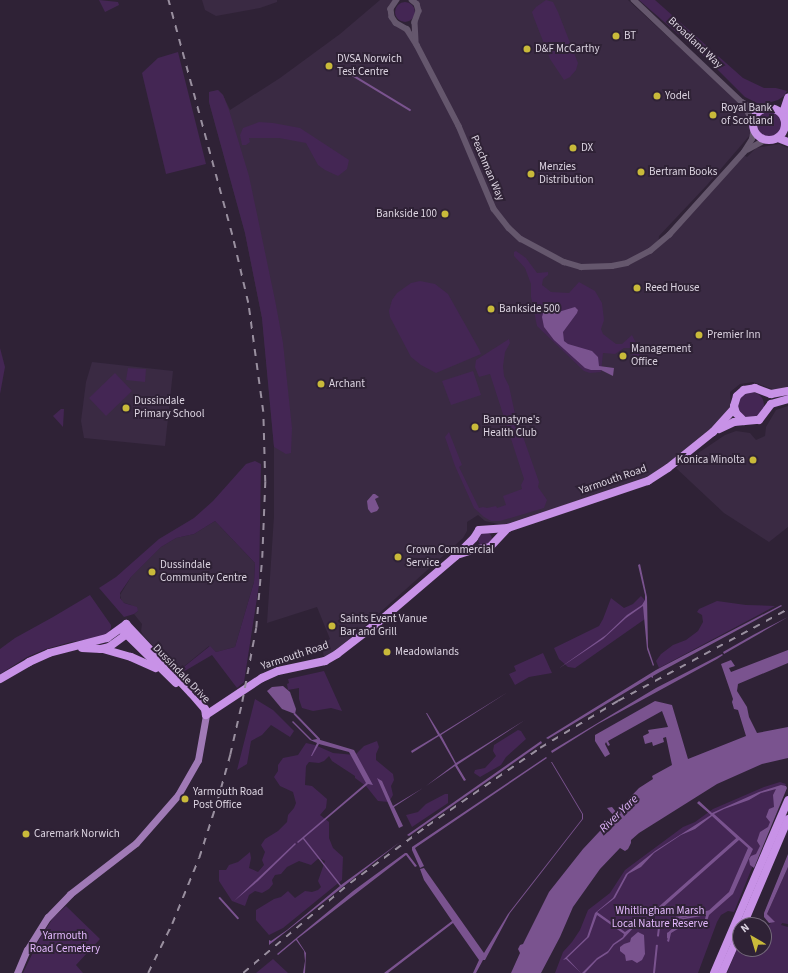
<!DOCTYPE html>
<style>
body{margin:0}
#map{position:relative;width:788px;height:973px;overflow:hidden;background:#2f2236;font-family:"Source Sans 3",sans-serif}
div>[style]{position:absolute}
.built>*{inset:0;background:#3a2a43}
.green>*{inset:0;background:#442654}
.round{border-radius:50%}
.water>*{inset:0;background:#7a538f}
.stream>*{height:1.5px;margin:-0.75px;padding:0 0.75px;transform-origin:0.75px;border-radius:0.75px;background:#7a538f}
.minor>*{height:5.5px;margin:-2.75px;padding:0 2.75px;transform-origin:2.75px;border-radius:2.75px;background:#65576d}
.major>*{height:7px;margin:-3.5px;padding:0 3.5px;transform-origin:3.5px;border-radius:3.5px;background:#a07ab6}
.highway>*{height:8px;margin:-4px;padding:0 4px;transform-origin:4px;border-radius:4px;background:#c892e7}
.highway>.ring{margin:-4px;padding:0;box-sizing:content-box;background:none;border:8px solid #c892e7;border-radius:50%}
.rail>*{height:1.5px;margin-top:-0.75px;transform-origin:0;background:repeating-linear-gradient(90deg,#998f9f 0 7px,transparent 0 14px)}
.dots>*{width:11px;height:11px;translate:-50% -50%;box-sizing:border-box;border:2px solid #2f2236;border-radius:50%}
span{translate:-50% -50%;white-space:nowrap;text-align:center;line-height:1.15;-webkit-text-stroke:4px #2f2236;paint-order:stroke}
.poi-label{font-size:11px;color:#dcd4e1}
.left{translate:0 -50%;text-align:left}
.right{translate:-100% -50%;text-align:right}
.street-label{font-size:11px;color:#dcd4e1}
.park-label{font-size:11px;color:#e4b9fe}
.water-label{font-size:12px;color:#dbaff5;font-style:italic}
.north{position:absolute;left:732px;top:917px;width:40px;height:40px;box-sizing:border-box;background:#2f2236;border:1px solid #74697a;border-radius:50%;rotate:322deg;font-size:11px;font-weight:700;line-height:16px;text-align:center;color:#dcd4e1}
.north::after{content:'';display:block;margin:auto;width:14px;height:18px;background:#c9ba3a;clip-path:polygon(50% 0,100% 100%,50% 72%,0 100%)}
</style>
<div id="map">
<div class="built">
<i style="clip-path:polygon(202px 0,277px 0,277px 2px,260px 8px,216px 16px,205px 10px)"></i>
<i style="clip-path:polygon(380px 0,397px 0,393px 3px,393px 19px,415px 36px,419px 13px,412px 0,628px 0,741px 104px,747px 113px,750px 125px,750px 135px,707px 185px,659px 236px,658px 245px,742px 154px,747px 157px,756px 148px,779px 144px,788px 148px,788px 387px,775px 390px,753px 382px,740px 384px,730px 392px,731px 407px,727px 414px,693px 445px,667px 465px,645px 479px,503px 525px,485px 521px,478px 515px,467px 522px,467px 531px,463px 538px,357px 633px,324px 659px,322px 644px,330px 639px,317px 607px,267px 623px,274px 516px,274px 447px,262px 318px,245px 233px,209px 102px,209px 92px,218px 90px,223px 95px,230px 110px,280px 78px,340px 34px)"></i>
<i style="clip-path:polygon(92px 362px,173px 371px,165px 446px,84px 438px,81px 421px,86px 382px)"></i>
<i style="clip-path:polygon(788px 406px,788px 527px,769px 542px,724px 513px,676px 468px,725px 435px,736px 431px,750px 433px,756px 440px,765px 436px,766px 427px,776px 410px)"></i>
<i style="clip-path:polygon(215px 521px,255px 563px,254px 582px,235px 647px,216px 652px,209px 646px,177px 672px,143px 635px,141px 631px,142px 624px,134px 614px,138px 611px,131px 605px,122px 602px,120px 595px,131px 577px,161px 547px,176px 538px,194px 534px)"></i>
</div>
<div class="green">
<i style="clip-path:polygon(99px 0,118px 2px,119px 5px,105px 12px)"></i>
<i style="clip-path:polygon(546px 0,553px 2px,558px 12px,578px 63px,576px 70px,570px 77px,564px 80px,550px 59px,534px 18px,532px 12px,536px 7px)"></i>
<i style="clip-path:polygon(639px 0,655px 0,743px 78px,764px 88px,776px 88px,787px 91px,784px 96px,778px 100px,761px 105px,745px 97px,709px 61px)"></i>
<i class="round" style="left:395px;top:2px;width:20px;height:20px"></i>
<i style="clip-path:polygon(178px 52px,206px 164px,166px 174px,142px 73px,158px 58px)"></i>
<i style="clip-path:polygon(218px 90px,223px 95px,229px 110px,249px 176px,275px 300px,283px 343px,292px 428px,291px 453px,286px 454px,274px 447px,262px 318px,245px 233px,209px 102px,209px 92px)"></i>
<i class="round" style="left:757px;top:111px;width:26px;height:26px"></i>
<i style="clip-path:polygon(259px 122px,273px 123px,300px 128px,349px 160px,347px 169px,338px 176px,325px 170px,318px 165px,306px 143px,279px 138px,249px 138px,250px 142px,246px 145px,242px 145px,240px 135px,243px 128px)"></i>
<i style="clip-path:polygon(516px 251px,526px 258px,537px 273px,548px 272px,548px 275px,543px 279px,542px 285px,551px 292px,569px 293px,579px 282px,595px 291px,602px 303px,604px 320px,601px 329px,603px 334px,616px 344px,622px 344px,632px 335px,637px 345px,641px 361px,639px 363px,634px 360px,631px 348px,624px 348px,615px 354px,603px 353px,601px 372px,590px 373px,584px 371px,537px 326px,531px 297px,531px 284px,525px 268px,514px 256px,514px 252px)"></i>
<i style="clip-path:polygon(420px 281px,435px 284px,448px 294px,479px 349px,481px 354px,436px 373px,421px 365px,411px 357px,390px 317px,389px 311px,392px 300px,397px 293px,411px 283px)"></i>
<i style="clip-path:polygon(509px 339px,510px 343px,505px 352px,503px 366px,504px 376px,509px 386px,515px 414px,539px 482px,538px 487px,547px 500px,544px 508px,500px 521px,491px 521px,484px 517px,474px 508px,455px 466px,445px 437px,449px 432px,462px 465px,459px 467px,479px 508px,483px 507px,487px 508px,496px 506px,497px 508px,506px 505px,503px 496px,522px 489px,521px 485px,524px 479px,490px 374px,479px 377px,475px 367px,476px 360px)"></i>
<i style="clip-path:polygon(0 348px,5px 367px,0 394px)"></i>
<i style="clip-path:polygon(128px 368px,146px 369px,145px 382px,126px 380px)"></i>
<i style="clip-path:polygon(473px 371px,481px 395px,451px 405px,442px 381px)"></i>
<i style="clip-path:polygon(115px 373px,132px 391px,106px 416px,89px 398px)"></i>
<i class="round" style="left:738px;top:392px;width:26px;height:26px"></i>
<i style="clip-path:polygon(61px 409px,64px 409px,63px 427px,53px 416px)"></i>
<i style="clip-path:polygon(255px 461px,261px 464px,259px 585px,244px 682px,237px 688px,212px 655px,183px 672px,180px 670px,210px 646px,216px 652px,235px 647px,254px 582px,255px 563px,215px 521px,194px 534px,176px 538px,161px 547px,131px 577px,120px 593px,120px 598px,124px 603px,137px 607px,138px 611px,134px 614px,124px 617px,99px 588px,116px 577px,159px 539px,194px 518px,213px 501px,246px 464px)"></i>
<i class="round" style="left:478px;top:532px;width:14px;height:14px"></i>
<i style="clip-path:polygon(90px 595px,111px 625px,111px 628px,108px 634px,93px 639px,71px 642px,46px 649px,27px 657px,0 674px,0 649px,15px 638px,53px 617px)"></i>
<i style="clip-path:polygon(641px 596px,646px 601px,645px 619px,575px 668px,568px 667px,559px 659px,554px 648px,599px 626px,603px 619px,611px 598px,624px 608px,633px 604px)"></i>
<i style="clip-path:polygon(717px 601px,746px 605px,775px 606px,659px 668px,656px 661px,661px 654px,673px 645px,686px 640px,698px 631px,703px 622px,702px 615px,697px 612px,699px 609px)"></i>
<i style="clip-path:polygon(543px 653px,552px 673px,529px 677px,515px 685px,509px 674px,516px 671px,514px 666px)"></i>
<i style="clip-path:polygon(324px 671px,342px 711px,331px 708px,313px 711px,302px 708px,299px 699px,299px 688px,288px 690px,287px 684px,289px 683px,288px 679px)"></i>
<i style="clip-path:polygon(255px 699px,273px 710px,294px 731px,290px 737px,271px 725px,262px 735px,251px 741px,247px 764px,237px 770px)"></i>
<i style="clip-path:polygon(518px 730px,521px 731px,526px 739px,506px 757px,501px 765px,480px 777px,474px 773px,475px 770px,485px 768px,496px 756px,493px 751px,494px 745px)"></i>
<i style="clip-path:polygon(377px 741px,379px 747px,376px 754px,376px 760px,393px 774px,394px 780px,391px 786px,393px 795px,389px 802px,378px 801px,366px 786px,355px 778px,355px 776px,332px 761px,329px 756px,324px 761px,319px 763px,309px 762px,306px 766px,305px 785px,312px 786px,327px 799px,326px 808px,320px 815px,329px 822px,329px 838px,333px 848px,343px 857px,342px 880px,283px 928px,269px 935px,256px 920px,256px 910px,274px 899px,281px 897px,288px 891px,295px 898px,305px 891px,312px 892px,318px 890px,321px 887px,318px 881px,325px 861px,319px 858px,311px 865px,299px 861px,287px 867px,281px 874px,275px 875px,272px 880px,273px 884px,269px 889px,262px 893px,255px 891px,249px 895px,245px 906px,232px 901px,219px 881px,219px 870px,226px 870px,229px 865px,238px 862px,250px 852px,251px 858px,249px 868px,258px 872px,264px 865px,262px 860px,265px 852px,261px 845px,265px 839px,278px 831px,287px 822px,288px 815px,294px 808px,296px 803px,293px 792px,280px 786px,274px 777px,278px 771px,278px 765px,283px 758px,298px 755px,306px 743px,315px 745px,333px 753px,355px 755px,364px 746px)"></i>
<i style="clip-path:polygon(780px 782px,786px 784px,734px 912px,728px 911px,721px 915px,717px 922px,698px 973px,555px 973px,563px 952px,572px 942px,580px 930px,588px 910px,610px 893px,625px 870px,683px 827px,695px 822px,713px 809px,764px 787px)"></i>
<i style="clip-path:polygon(445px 794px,448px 794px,448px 803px,412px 827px,406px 815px,418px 812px,426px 804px)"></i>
<i style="clip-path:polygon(788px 867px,788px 924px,782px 923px,781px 925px,788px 927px,788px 973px,727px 973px,740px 942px,740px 949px,764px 949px,764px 929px,771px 923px,767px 914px)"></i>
<i style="clip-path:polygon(66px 906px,100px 939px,76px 965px,83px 973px,23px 973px,39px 940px,53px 918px)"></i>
<i style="clip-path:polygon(273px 959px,288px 973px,256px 973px)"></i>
</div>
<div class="water">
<i style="clip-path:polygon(575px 307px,578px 310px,577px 313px,563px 332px,564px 341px,568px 344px,592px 351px,598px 357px,599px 366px,614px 368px,613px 376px,601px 370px,591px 370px,585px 368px,554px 340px,544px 327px,542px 317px,544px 310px,555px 313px)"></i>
<i style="clip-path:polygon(373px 494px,375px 494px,379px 497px,375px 499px,379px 508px,377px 511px,371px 513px,368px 509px,367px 501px)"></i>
<i style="clip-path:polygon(640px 564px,647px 597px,648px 647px,654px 665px,653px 666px,647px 649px,643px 606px,626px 618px,603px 639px,558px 669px,606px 635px,627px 615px,642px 605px,645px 600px,645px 595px,638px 565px)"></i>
<i style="clip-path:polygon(781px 605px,782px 606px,660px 672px,653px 676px,653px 678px,651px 677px,548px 739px,546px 738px,656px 670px)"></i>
<i style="clip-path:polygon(788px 617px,724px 654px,723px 652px,753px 635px)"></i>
<i style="clip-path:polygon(788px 650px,788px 663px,738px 684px,737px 691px,747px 707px,749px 717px,757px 733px,788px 727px,788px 758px,762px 764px,717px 784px,639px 833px,631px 840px,631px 843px,628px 849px,625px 851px,620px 848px,600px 869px,573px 907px,560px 937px,541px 973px,511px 973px,520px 953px,518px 949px,520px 945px,523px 944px,549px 892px,583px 849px,614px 816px,607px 808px,612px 807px,616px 812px,639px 788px,653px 779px,652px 776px,672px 765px,666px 737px,663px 738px,664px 742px,653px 746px,652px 742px,645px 744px,643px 736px,649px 733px,648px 730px,668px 727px,662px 711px,608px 741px,610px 745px,608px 746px,606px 742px,605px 744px,610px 754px,605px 757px,595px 741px,595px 735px,655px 701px,672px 705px,688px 759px,746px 736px,738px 710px,734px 709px,732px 702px,733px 699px,721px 664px,731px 660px,735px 666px,729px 668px,731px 672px)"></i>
<i style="clip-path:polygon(722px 654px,723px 655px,717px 659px,598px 724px,552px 753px,551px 751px,656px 688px)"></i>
<i style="clip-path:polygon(283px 686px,290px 692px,296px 709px,295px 714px,282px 709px,267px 691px,272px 687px)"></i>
<i style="clip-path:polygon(508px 692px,441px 735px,456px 763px,525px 720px,457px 765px,466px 780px,464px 781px,455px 766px,426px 786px,455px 764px,439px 736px,412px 753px,411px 751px,438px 735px,426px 713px,427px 713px,440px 734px)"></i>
<i style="clip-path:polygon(293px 721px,312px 740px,317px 739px,354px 750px,373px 785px,368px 784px,304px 838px,341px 885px,400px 842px,269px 945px,269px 940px,271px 941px,287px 930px,340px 886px,303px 839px,298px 843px,297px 842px,366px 783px,349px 752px,319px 744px,312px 756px,311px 756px,317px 743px,310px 740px,292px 722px)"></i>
<i style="clip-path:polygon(541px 741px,542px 743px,409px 836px,407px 835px)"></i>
<i style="clip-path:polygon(546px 757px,547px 758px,415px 848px,424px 866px,420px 868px,412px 850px,412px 847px)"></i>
<i style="clip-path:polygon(551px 762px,552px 762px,583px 814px,583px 819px,510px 913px,485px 960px,483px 960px,476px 973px,473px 973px,479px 960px,453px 923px,388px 973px,384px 973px,452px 921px,424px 880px,420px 869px,424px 868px,484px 953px,508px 914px,582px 819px,582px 814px)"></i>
<i style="clip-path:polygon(377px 778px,382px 781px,393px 806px,423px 788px,394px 807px,403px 826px,399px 828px)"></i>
<i style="clip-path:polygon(781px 785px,786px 786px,787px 788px,754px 868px,750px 865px,749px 859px,751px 856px,756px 854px,760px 846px,757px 841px,760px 832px,768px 827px,770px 822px,766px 817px,769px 809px,774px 807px,773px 795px,776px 789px,761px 793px,749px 800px,724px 809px,714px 814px,753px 849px,733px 894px,709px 915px,707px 921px,689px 923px,676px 930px,671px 933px,669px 942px,667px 941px,669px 934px,678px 925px,705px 919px,706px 915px,680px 920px,662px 927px,678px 919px,706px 913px,729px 892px,748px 848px,739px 840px,652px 917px,650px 916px,737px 839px,712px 816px,695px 829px,681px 835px,654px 853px,641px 867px,628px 874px,615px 898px,597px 912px,625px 932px,637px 924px,623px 939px,614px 945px,608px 953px,597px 960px,585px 973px,582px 973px,597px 958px,608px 951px,613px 944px,623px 937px,624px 934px,597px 915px,589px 937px,567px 958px,581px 973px,566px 959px,563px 960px,587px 937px,595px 913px,613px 898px,626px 874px,655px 851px,711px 815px,697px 803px,699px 801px,712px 813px,759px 792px)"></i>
<i style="clip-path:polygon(295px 843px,296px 844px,258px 881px,234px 901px)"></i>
<i style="clip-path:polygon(405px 853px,407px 853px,417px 866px,415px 867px,406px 855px,297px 939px,306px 953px,305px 973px,303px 973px,305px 961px,304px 951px,296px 940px,278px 955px,277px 954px,353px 891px)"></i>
<i style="clip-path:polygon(788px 854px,788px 867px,767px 914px,775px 922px,769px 923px,764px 917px,764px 913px)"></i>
<i style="clip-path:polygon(638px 932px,644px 935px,645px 954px,642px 960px,637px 963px,632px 960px,626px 961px,625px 955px,620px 951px,620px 947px,624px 944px,630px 942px,631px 938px)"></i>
</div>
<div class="stream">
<i style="left:339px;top:67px;width:83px;rotate:31.2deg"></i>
<i style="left:295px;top:714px;width:35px;rotate:46deg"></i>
<i style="left:220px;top:898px;width:27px;rotate:48deg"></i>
<i style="left:651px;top:915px;width:116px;rotate:-41.5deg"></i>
<i style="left:683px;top:923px;width:8px;rotate:-7deg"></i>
<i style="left:658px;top:936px;width:8px;rotate:-83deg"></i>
<i style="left:659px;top:928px;width:20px;rotate:-30deg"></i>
<i style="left:676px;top:918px;width:33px;rotate:-11deg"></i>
<i style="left:668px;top:938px;width:4px;rotate:-90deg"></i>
<i style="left:668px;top:934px;width:12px;rotate:-42deg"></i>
<i style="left:654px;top:973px;width:27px;rotate:-84deg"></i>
</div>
<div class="minor">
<i style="left:397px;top:0;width:11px;rotate:124deg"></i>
<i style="left:391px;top:9px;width:8px;rotate:83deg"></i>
<i style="left:392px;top:17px;width:7px;rotate:56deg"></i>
<i style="left:396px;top:23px;width:13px;rotate:29deg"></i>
<i style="left:407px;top:29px;width:19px;rotate:58deg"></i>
<i style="left:417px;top:45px;width:91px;rotate:62.6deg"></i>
<i style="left:459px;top:126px;width:90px;rotate:67.1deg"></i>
<i style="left:494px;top:209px;width:24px;rotate:52deg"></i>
<i style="left:509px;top:228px;width:16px;rotate:43deg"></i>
<i style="left:521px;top:239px;width:49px;rotate:28.1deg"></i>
<i style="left:564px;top:262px;width:18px;rotate:16deg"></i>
<i style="left:581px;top:267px;width:31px;rotate:-2deg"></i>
<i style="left:612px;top:266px;width:15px;rotate:-11deg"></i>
<i style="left:627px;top:263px;width:26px;rotate:-28deg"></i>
<i style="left:650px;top:251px;width:25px;rotate:-40deg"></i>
<i style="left:669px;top:235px;width:112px;rotate:-47.9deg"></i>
<i style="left:744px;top:152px;width:15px;rotate:-58deg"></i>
<i style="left:752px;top:139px;width:10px;rotate:-79deg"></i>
<i style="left:412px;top:0;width:6px;rotate:39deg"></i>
<i style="left:417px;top:4px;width:7px;rotate:74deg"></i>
<i style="left:419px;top:11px;width:12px;rotate:110deg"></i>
<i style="left:415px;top:22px;width:19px;rotate:87deg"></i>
<i style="left:634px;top:0;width:149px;rotate:43.4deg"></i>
<i style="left:742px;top:102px;width:13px;rotate:29deg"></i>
<i style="left:753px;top:108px;width:11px"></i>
<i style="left:744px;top:104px;width:20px;rotate:63deg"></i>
<i style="left:747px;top:150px;width:21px;rotate:-29deg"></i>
</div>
<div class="major">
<i style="left:17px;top:973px;width:25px;rotate:-67deg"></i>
<i style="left:27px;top:950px;width:39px;rotate:-58deg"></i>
<i style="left:48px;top:917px;width:32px;rotate:-46deg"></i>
<i style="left:70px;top:894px;width:83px;rotate:-37.7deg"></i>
<i style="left:136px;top:843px;width:64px;rotate:-48.8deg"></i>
<i style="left:178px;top:795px;width:40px;rotate:-60.3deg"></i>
<i style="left:198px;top:760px;width:46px;rotate:-79.9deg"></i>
</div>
<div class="highway">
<i class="ring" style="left:753px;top:108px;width:24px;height:24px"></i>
<i style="left:785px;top:117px;width:7px;rotate:-98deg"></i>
<i style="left:784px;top:110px;width:13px;rotate:-72deg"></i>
<i style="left:778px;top:138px;width:11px;rotate:22deg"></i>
<i style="left:744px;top:421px;width:11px;rotate:-135deg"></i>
<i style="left:736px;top:413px;width:7px;rotate:-106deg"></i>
<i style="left:734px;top:406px;width:10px;rotate:-73deg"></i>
<i style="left:737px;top:396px;width:9px;rotate:-41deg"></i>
<i style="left:744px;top:390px;width:11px;rotate:-10deg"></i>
<i style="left:755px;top:388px;width:17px;rotate:21deg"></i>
<i style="left:771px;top:394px;width:17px;rotate:-10deg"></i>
<i style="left:719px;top:429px;width:17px;rotate:-25deg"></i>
<i style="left:734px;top:422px;width:25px;rotate:-5deg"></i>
<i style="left:759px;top:420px;width:20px;rotate:-53deg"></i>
<i style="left:771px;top:404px;width:18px;rotate:-16deg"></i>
<i style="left:460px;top:554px;width:13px;rotate:-18deg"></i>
<i style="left:472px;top:550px;width:18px;rotate:-9deg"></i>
<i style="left:490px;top:547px;width:26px;rotate:-47deg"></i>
<i style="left:121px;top:629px;width:77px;rotate:44.5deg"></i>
<i style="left:82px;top:648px;width:19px;rotate:3deg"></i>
<i style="left:101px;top:649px;width:8px;rotate:-14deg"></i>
<i style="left:109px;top:647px;width:27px;rotate:-36deg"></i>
<i style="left:103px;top:649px;width:29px;rotate:16deg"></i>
<i style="left:131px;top:657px;width:27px;rotate:24deg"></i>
<i style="left:0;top:679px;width:34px;rotate:-30deg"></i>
<i style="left:29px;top:662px;width:22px;rotate:-24deg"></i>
<i style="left:49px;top:653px;width:60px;rotate:-14.5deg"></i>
<i style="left:107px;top:638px;width:24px;rotate:-36deg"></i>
<i style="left:126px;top:624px;width:95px;rotate:46.7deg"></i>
<i style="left:191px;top:693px;width:21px;rotate:49deg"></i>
<i style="left:205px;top:709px;width:6px;rotate:81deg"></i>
<i style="left:206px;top:715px;width:67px;rotate:-33.5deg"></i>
<i style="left:262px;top:678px;width:17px;rotate:-24deg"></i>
<i style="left:278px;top:671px;width:48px;rotate:-12deg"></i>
<i style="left:325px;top:661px;width:14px;rotate:-30deg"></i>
<i style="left:337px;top:654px;width:56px;rotate:-37.7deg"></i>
<i style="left:381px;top:620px;width:99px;rotate:-40.5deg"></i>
<i style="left:456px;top:556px;width:25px;rotate:-45deg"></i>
<i style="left:474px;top:538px;width:9px;rotate:-58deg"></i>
<i style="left:479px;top:530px;width:29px;rotate:-4deg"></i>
<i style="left:508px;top:528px;width:148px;rotate:-18.6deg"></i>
<i style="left:648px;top:481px;width:24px;rotate:-33deg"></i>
<i style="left:668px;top:468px;width:58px;rotate:-38.7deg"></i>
<i style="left:713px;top:432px;width:31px;rotate:-48deg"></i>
<i style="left:743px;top:925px;width:115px;rotate:-67deg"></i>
<i style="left:714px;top:973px;width:188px;rotate:-66.8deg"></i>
<i style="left:722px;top:973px;width:45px;rotate:-66.3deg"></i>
</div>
<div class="rail">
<i style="left:148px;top:973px;width:55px;rotate:-63.9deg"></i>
<i style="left:172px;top:924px;width:71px;rotate:-67.8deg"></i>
<i style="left:199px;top:858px;width:59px;rotate:-72.2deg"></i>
<i style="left:217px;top:802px;width:49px;rotate:-74.5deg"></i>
<i style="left:230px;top:755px;width:54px;rotate:-77.2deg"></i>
<i style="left:242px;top:702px;width:75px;rotate:-79.3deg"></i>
<i style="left:256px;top:628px;width:70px;rotate:-85.1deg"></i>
<i style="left:262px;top:558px;width:76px;rotate:-87.7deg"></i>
<i style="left:265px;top:482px;width:70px;rotate:-91.6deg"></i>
<i style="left:263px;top:412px;width:110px;rotate:-97.8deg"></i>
<i style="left:248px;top:303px;width:70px;rotate:-103.2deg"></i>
<i style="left:232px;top:235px;width:244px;rotate:-105.2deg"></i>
<i style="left:243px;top:973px;width:140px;rotate:-40.1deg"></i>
<i style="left:350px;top:883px;width:96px;rotate:-36.5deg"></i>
<i style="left:427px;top:826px;width:137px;rotate:-34.6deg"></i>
<i style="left:540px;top:748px;width:91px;rotate:-31.1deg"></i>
<i style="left:618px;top:701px;width:193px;rotate:-28.4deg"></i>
</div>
<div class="dots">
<i style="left:616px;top:36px;background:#c9ba3a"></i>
<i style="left:527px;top:49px;background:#c9ba3a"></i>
<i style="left:329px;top:66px;background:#c9ba3a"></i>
<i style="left:657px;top:96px;background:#c9ba3a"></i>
<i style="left:713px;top:115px;background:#c9ba3a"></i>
<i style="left:573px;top:148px;background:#c9ba3a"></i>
<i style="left:641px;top:172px;background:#c9ba3a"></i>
<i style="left:531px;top:174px;background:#c9ba3a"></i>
<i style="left:445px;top:214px;background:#c9ba3a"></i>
<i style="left:637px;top:288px;background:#c9ba3a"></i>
<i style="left:491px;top:309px;background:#c9ba3a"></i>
<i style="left:699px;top:335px;background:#c9ba3a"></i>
<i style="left:623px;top:356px;background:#c9ba3a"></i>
<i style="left:321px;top:384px;background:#c9ba3a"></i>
<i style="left:126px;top:408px;background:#c9ba3a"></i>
<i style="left:475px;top:427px;background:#c9ba3a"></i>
<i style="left:753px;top:460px;background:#c9ba3a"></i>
<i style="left:398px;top:557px;background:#c9ba3a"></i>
<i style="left:152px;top:572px;background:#c9ba3a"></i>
<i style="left:332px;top:626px;background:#c9ba3a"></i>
<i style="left:387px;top:652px;background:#c9ba3a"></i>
<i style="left:185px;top:799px;background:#c9ba3a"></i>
<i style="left:26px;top:834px;background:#c9ba3a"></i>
</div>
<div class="poi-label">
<span class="left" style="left:624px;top:36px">BT</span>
<span class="left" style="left:535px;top:49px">D&amp;F McCarthy</span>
<span class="left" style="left:337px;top:66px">DVSA Norwich<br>Test Centre</span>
<span class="left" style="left:665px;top:96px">Yodel</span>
<span class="left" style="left:721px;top:115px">Royal Bank<br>of Scotland</span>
<span class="left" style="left:581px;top:148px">DX</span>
<span class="left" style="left:539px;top:174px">Menzies<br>Distribution</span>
<span class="left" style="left:649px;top:172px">Bertram Books</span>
<span class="right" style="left:437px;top:214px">Bankside 100</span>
<span class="left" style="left:645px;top:288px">Reed House</span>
<span class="left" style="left:499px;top:309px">Bankside 500</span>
<span class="left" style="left:707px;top:335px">Premier Inn</span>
<span class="left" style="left:631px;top:356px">Management<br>Office</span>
<span class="left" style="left:329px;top:384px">Archant</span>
<span class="left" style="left:134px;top:408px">Dussindale<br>Primary School</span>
<span class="left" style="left:483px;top:427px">Bannatyne's<br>Health Club</span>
<span class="right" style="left:745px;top:460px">Konica Minolta</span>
<span class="left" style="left:406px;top:557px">Crown Commercial<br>Service</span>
<span class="left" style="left:160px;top:572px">Dussindale<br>Community Centre</span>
<span class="left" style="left:340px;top:626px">Saints Event Vanue<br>Bar and Grill</span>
<span class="left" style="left:395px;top:652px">Meadowlands</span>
<span class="left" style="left:193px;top:799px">Yarmouth Road<br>Post Office</span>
<span class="left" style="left:34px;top:834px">Caremark Norwich</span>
</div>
<div class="street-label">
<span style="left:695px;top:43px;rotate:43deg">Broadland Way</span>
<span style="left:487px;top:168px;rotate:67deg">Peachman Way</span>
<span style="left:613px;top:480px;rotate:-19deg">Yarmouth Road</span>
<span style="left:295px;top:656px;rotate:-18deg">Yarmouth Road</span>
<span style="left:181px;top:674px;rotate:46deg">Dussindale Drive</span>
</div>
<div class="park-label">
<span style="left:660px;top:918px">Whitlingham Marsh<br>Local Nature Reserve</span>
<span style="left:65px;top:943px">Yarmouth<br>Road Cemetery</span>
</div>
<div class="water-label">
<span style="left:619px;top:814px;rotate:-44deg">River Yare</span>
</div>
<div class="north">N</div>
</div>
